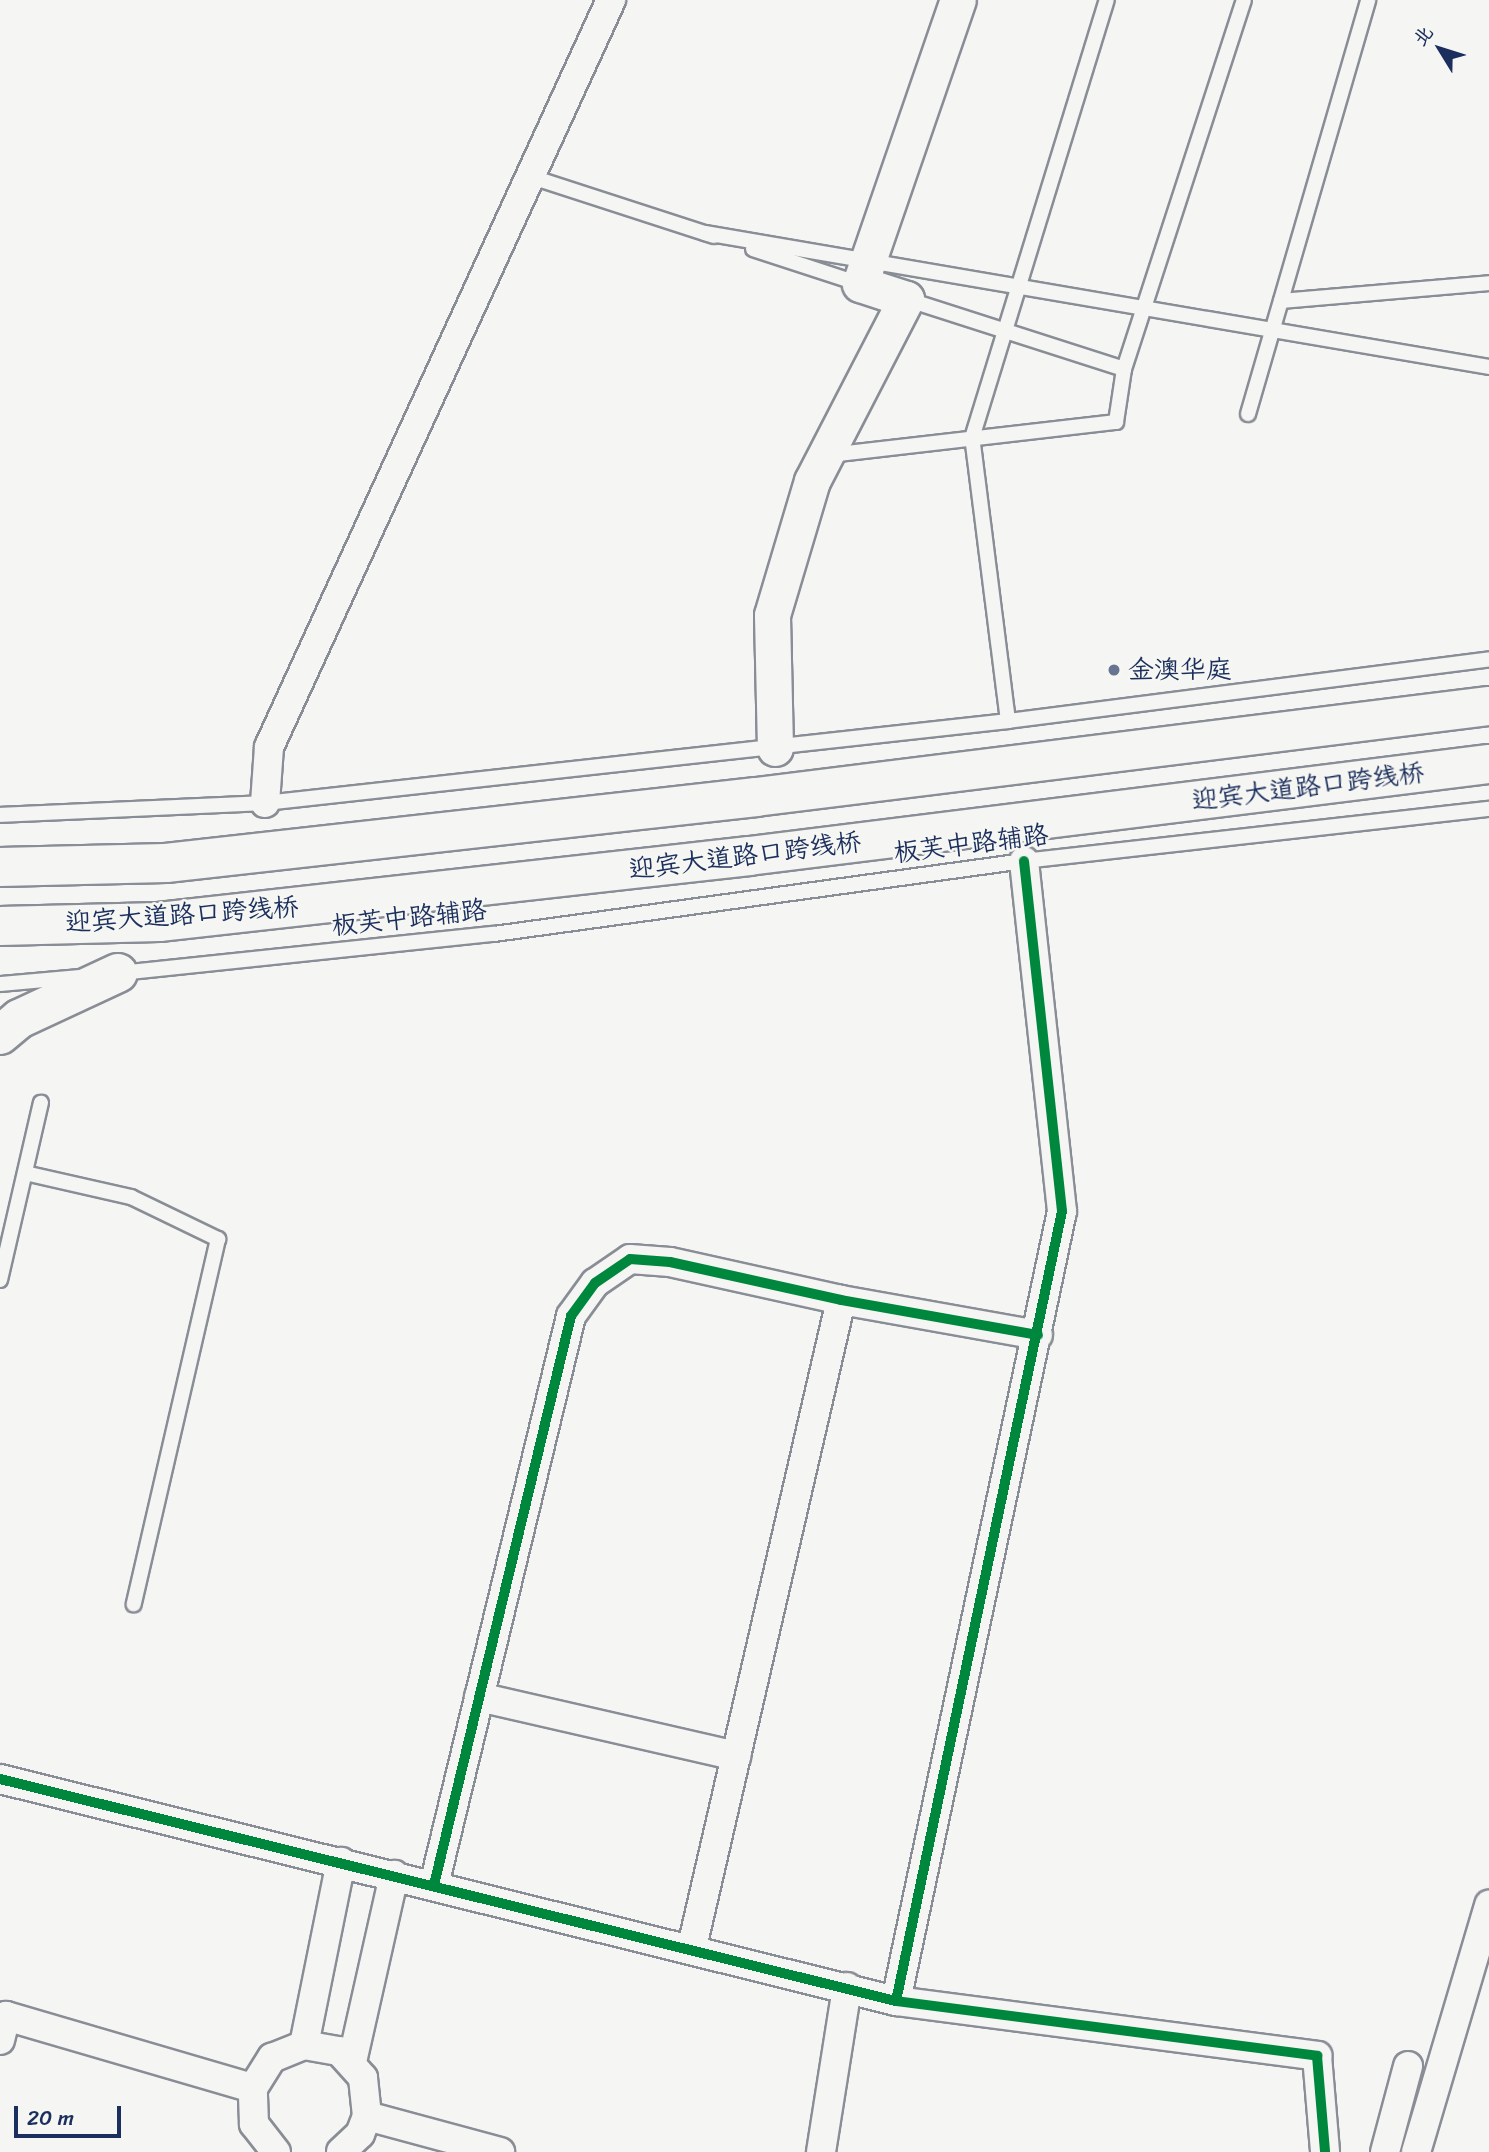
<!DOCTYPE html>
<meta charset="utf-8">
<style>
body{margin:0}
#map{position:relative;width:1489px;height:2152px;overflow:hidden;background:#f5f5f3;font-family:Sriracha,"LXGW WenKai TC",sans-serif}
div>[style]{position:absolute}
.roads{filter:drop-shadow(2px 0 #898d95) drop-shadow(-2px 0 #898d95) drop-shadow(0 2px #898d95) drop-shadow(0 -2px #898d95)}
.service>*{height:14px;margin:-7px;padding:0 7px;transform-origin:7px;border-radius:7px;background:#f5f5f3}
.minor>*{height:28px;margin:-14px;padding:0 14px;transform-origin:14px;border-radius:14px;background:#f5f5f3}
.tertiary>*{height:35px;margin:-17.5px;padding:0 17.5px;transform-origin:17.5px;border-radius:17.5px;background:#f5f5f3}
.trunk>*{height:38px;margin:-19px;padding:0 19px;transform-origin:19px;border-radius:19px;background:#f5f5f3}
.cycleway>*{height:10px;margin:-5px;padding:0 5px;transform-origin:5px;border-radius:5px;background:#00873e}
.dots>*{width:19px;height:19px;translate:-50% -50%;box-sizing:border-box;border:4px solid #f6f6f2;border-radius:50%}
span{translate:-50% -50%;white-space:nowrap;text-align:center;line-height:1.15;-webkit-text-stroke:5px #f6f6f2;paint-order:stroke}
.poi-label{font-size:26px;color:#1b2f5e}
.left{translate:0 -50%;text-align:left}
.street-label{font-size:26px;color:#1b2f5e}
.north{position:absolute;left:1405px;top:14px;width:70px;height:70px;-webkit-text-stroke:5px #f6f6f2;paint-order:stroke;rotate:308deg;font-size:19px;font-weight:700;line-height:28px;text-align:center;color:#1b2f5e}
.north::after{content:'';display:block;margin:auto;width:24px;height:32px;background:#1b2f5e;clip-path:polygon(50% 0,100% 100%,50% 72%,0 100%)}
.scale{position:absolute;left:14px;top:2106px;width:107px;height:32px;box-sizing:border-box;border:4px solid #1b2f5e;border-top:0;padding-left:9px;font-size:21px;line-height:24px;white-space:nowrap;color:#1b2f5e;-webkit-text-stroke:5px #f6f6f2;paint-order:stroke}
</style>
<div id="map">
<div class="roads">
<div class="service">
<i style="left:532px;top:177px;width:191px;rotate:18deg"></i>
<i style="left:705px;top:233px;width:795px;rotate:9.7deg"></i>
<i style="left:753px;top:249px;width:113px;rotate:18.1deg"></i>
<i style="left:906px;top:299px;width:229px;rotate:17.8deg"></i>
<i style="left:1281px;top:301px;width:209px;rotate:-4.9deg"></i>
<i style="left:1248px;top:414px;width:431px;rotate:-73.8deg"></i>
<i style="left:830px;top:455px;width:288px;rotate:-6.6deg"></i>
<i style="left:1116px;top:422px;width:54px;rotate:-81.4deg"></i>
<i style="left:1124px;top:369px;width:388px;rotate:-72deg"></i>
<i style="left:1008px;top:721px;width:285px;rotate:-97.2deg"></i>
<i style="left:972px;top:438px;width:458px;rotate:-72.9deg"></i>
<i style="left:0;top:815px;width:265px;rotate:-2.6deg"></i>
<i style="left:265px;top:803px;width:748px;rotate:-6.3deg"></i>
<i style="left:1008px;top:721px;width:485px;rotate:-7.3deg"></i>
<i style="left:120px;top:973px;width:376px;rotate:-6deg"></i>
<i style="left:494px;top:934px;width:535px;rotate:-7.84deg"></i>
<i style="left:1024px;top:861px;width:468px;rotate:-6.4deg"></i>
<i style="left:0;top:984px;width:79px;rotate:-5.1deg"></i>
<i style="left:25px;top:1173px;width:109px;rotate:12.8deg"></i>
<i style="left:131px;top:1197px;width:97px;rotate:25.8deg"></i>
<i style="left:218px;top:1239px;width:375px;rotate:103deg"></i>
<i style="left:0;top:1280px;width:182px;rotate:-77deg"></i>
</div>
<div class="minor">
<i style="left:265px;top:803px;width:56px;rotate:-85.9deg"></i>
<i style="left:269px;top:747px;width:822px;rotate:-65.4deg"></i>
<i style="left:479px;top:1697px;width:264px;rotate:12.9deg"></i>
<i style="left:0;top:1779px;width:923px;rotate:13.92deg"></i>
<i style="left:896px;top:2001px;width:425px;rotate:7.4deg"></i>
<i style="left:1317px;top:2056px;width:96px;rotate:85.2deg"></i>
<i style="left:434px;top:1885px;width:585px;rotate:-76.46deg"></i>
<i style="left:571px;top:1316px;width:41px;rotate:-54deg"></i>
<i style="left:595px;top:1283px;width:42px;rotate:-34.4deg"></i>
<i style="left:630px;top:1259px;width:40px;rotate:4.3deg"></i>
<i style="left:670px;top:1262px;width:175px;rotate:12.5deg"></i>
<i style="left:841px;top:1300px;width:200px;rotate:10.1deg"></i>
<i style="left:692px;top:1947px;width:664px;rotate:-77.03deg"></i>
<i style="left:896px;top:2001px;width:807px;rotate:-78.13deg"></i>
<i style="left:1062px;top:1211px;width:352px;rotate:-96.2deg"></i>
<i style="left:0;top:2040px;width:25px;rotate:-76deg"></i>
<i style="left:6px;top:2016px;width:257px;rotate:16.3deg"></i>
<i style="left:304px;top:2045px;width:187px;rotate:-78.6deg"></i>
<i style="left:352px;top:2062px;width:192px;rotate:-77.3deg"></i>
<i style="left:367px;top:2116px;width:138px;rotate:15.1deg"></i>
<i style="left:276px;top:2152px;width:36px;rotate:-128deg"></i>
<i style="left:254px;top:2124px;width:36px;rotate:-92deg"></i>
<i style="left:253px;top:2088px;width:36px;rotate:-58deg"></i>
<i style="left:272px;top:2058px;width:35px;rotate:-22deg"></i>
<i style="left:304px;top:2045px;width:36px;rotate:10deg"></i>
<i style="left:339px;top:2051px;width:36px;rotate:48deg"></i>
<i style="left:363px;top:2078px;width:38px;rotate:84deg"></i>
<i style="left:367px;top:2116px;width:19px;rotate:111deg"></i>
<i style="left:360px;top:2134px;width:26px;rotate:137deg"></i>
<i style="left:821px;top:2152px;width:167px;rotate:-81deg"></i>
<i style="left:1385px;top:2152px;width:89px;rotate:-75deg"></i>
<i style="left:1416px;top:2152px;width:258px;rotate:-73.5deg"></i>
</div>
<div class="tertiary">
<i style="left:775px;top:748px;width:133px;rotate:-91.3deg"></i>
<i style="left:772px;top:615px;width:140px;rotate:-73.4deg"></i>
<i style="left:812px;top:481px;width:205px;rotate:-62.7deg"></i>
<i style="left:906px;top:299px;width:48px;rotate:-161.9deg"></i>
<i style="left:860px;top:284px;width:300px;rotate:-71deg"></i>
</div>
<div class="trunk">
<i style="left:0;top:867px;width:166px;rotate:-1.4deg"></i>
<i style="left:166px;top:863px;width:594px;rotate:-6.38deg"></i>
<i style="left:756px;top:797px;width:739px;rotate:-7.08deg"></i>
<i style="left:0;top:926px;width:159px;rotate:-1.4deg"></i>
<i style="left:159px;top:922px;width:594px;rotate:-6.38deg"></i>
<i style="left:749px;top:856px;width:746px;rotate:-7.09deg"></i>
<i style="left:0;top:1035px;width:25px;rotate:-40deg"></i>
<i style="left:19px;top:1019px;width:109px;rotate:-24.9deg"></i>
</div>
</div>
<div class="cycleway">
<i style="left:0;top:1779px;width:923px;rotate:13.92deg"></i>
<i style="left:896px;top:2001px;width:425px;rotate:7.4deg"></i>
<i style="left:1317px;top:2056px;width:96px;rotate:85.2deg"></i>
<i style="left:434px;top:1885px;width:585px;rotate:-76.46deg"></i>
<i style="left:571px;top:1316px;width:41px;rotate:-54deg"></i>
<i style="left:595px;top:1283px;width:42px;rotate:-34.4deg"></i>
<i style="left:630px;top:1259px;width:40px;rotate:4.3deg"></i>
<i style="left:670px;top:1262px;width:175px;rotate:12.5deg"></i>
<i style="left:841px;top:1300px;width:200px;rotate:10.1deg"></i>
<i style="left:896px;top:2001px;width:807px;rotate:-78.13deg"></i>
<i style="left:1062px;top:1211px;width:352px;rotate:-96.2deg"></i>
</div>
<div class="dots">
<i style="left:1114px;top:670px;background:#677492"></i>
</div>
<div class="poi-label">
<span class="left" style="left:1128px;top:670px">金澳华庭</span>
</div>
<div class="street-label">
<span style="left:1308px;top:787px;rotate:-7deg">迎宾大道路口跨线桥</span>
<span style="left:971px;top:844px;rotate:-7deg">板芙中路辅路</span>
<span style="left:745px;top:856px;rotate:-7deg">迎宾大道路口跨线桥</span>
<span style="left:182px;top:915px;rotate:-4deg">迎宾大道路口跨线桥</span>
<span style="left:409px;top:918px;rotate:-6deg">板芙中路辅路</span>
</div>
<div class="north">北</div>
<div class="scale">20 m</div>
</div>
